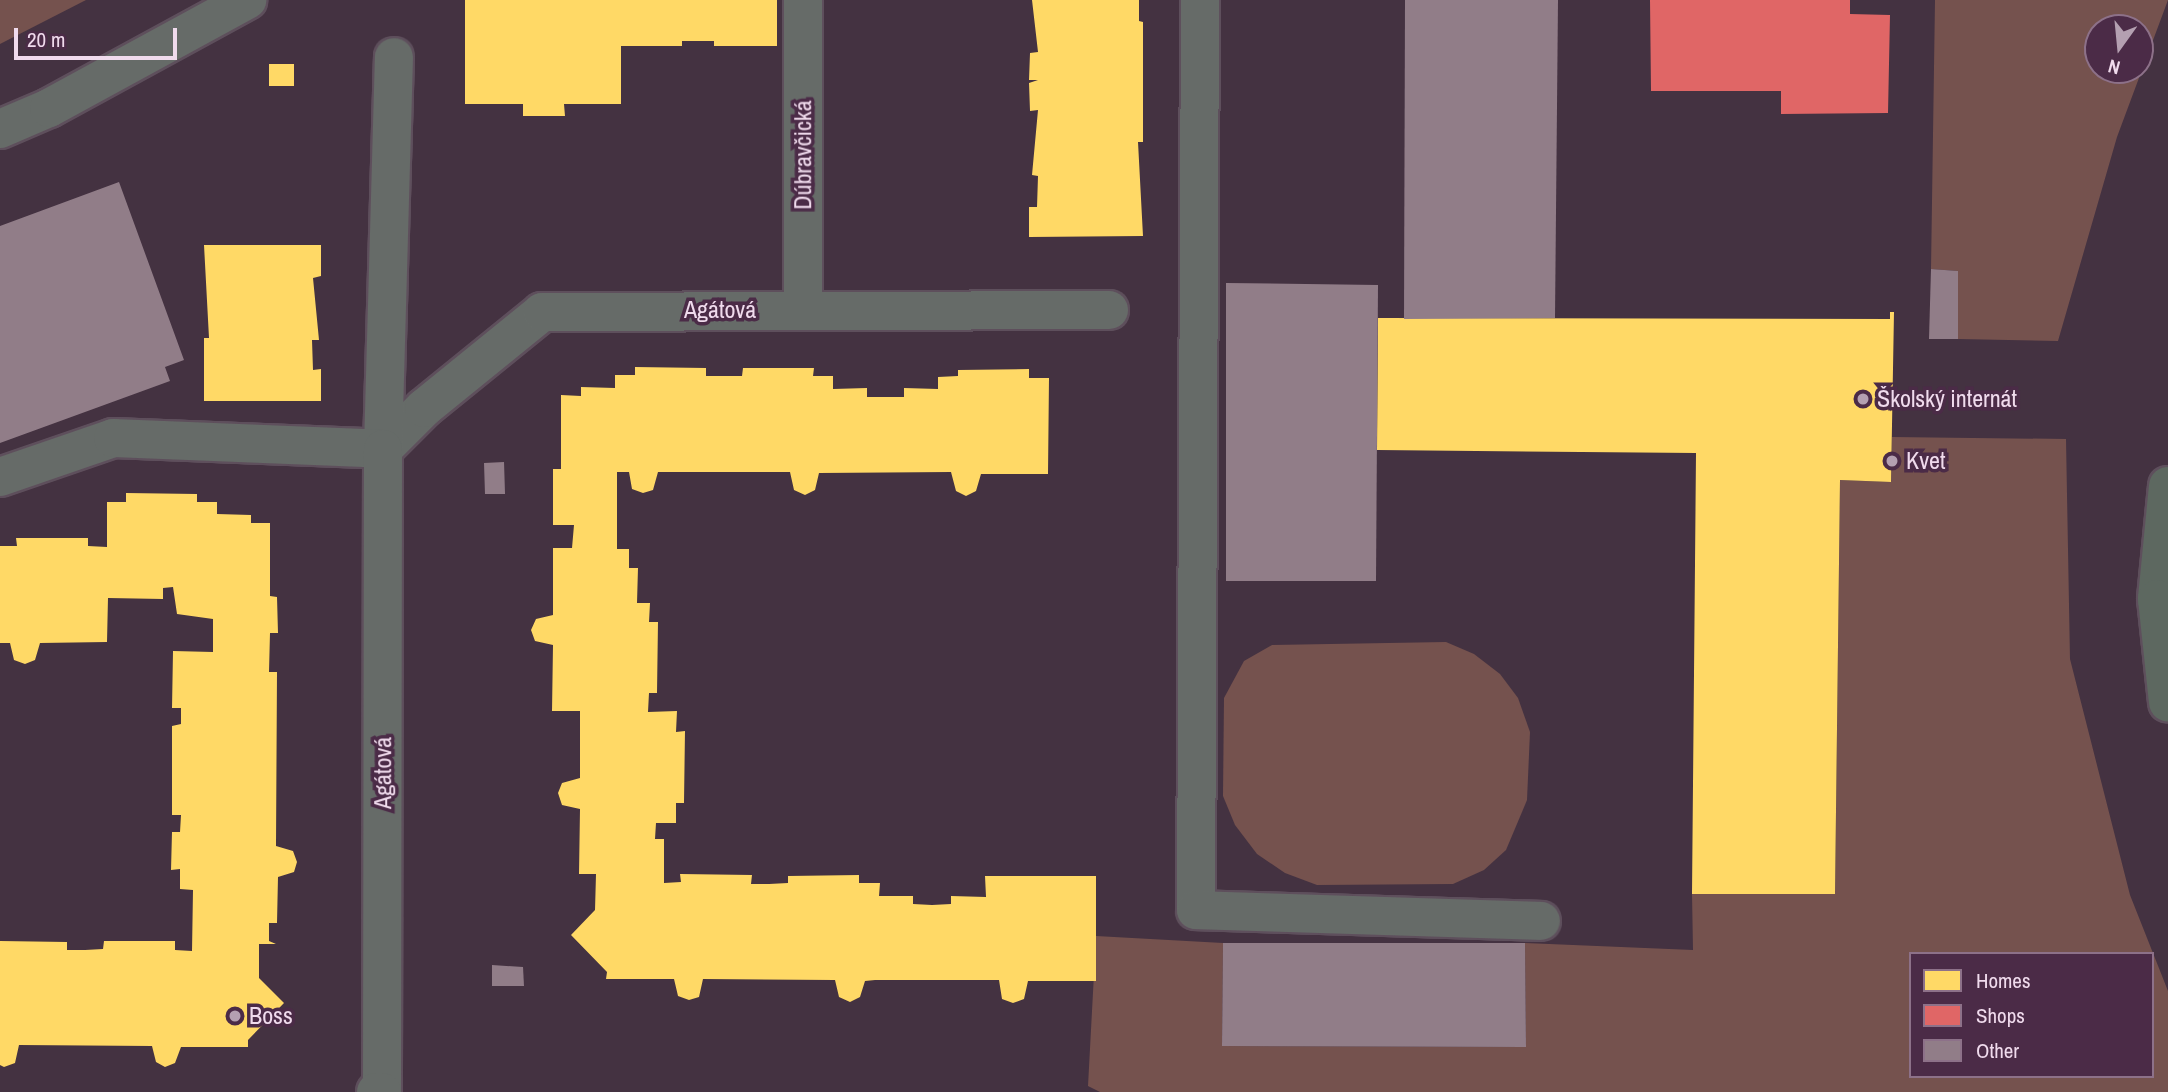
<!DOCTYPE html>
<meta charset="utf-8">
<style>
body{margin:0}
#map{position:relative;width:2168px;height:1092px;overflow:hidden;background:#443241;font-family:"Archivo Narrow",sans-serif}
div>[style]{position:absolute}
.green>*{inset:0;background:#75524e}
.homes>*{inset:0;background:#ffd966}
.shops>*{inset:0;background:#e06666}
.building>*{inset:0;background:#917d88}
.roads{filter:drop-shadow(2px 0 #5e4f5c) drop-shadow(-2px 0 #5e4f5c) drop-shadow(0 2px #5e4f5c) drop-shadow(0 -2px #5e4f5c)}
.street>*{height:38px;margin:-19px;padding:0 19px;transform-origin:19px;border-radius:19px;background:#666b68}
.secondary>*{height:38px;margin:-19px;padding:0 19px;transform-origin:19px;border-radius:19px;background:#5d6860}
.dots>*{width:19px;height:19px;translate:-50% -50%;box-sizing:border-box;border:4px solid #4b2b47;border-radius:50%}
span{translate:-50% -50%;white-space:nowrap;text-align:center;line-height:1.15;-webkit-text-stroke:7px #4b2b47;paint-order:stroke}
.street-label{font-size:24px;color:#f0dbed}
.poi-label{font-size:24px;color:#f0dbed}
.left{translate:0 -50%;text-align:left}
.legend{position:absolute;left:1909px;top:952px;width:245px;height:126px;box-sizing:border-box;background:#4b2b47;border:2px solid #8d7189;margin:0;padding:9px 12px;list-style:none;font-size:21px;color:#f0dbed}
.legend li{display:flex;align-items:center;gap:14px;height:35px}
.legend b{width:35px;border:2px solid #8d7189}
.north{position:absolute;left:2084px;top:14px;width:70px;height:70px;box-sizing:border-box;background:#4b2b47;border:2px solid #8d7189;border-radius:50%;rotate:195deg;font-size:19px;font-weight:700;line-height:28px;text-align:center;color:#f0dbed}
.north::after{content:'';display:block;margin:auto;width:24px;height:32px;background:#b4a0b1;clip-path:polygon(50% 0,100% 100%,50% 72%,0 100%)}
.scale{position:absolute;left:14px;top:28px;width:163px;height:32px;box-sizing:border-box;border:4px solid #f0dbed;border-top:0;padding-left:9px;font-size:21px;line-height:24px;white-space:nowrap;color:#f0dbed;-webkit-text-stroke:5px #4b2b47;paint-order:stroke}
</style>
<div id="map">
<div class="green">
<i style="clip-path:polygon(0 0,86px 0,0 44px)"></i>
<i style="clip-path:polygon(evenodd,1935px 0,2168px 0,2117px 137px,2058px 341px,1958px 339px,1958px 271px,1931px 269px,1935px 0,2140px 28px,2140px 70px,2098px 70px,2098px 28px,2140px 28px)"></i>
<i style="clip-path:polygon(evenodd,1892px 437px,2066px 439px,2070px 659px,2130px 895px,2168px 991px,2168px 1092px,1100px 1092px,1088px 1086px,1096px 936px,1223px 943px,1222px 1046px,1526px 1047px,1525px 943px,1693px 950px,1692px 894px,1835px 894px,1840px 480px,1891px 482px,1892px 437px,1911px 954px,2152px 954px,2152px 1076px,1911px 1076px,1911px 954px)"></i>
<i style="clip-path:polygon(1446px 642px,1474px 654px,1500px 674px,1518px 698px,1530px 732px,1527px 800px,1506px 850px,1484px 870px,1453px 884px,1317px 885px,1285px 873px,1257px 854px,1235px 825px,1223px 796px,1224px 698px,1244px 661px,1272px 645px)"></i>
</div>
<div class="homes">
<i style="clip-path:polygon(465px 0,777px 0,777px 46px,714px 46px,714px 41px,682px 41px,682px 46px,621px 46px,621px 104px,564px 104px,565px 116px,523px 116px,523px 104px,465px 104px)"></i>
<i style="clip-path:polygon(1032px 0,1139px 0,1139px 21px,1143px 22px,1143px 142px,1138px 142px,1143px 236px,1029px 237px,1029px 207px,1037px 207px,1038px 176px,1032px 175px,1038px 110px,1030px 111px,1029px 83px,1038px 80px,1029px 80px,1030px 53px,1038px 52px)"></i>
<i style="clip-path:polygon(269px 64px,294px 64px,294px 86px,269px 86px)"></i>
<i style="clip-path:polygon(204px 245px,321px 245px,321px 276px,313px 278px,319px 340px,312px 340px,313px 370px,321px 369px,321px 401px,204px 401px,204px 338px,209px 338px)"></i>
<i style="clip-path:polygon(1890px 312px,1894px 312px,1891px 482px,1840px 480px,1835px 894px,1692px 894px,1696px 453px,1377px 450px,1378px 318px,1890px 319px)"></i>
<i style="clip-path:polygon(635px 367px,706px 368px,706px 376px,742px 376px,743px 368px,814px 368px,813px 376px,833px 376px,833px 389px,867px 388px,867px 397px,904px 397px,904px 388px,938px 389px,938px 377px,958px 376px,958px 370px,1029px 369px,1029px 378px,1049px 378px,1048px 474px,981px 474px,976px 491px,966px 496px,956px 491px,951px 472px,819px 473px,815px 490px,805px 495px,794px 490px,790px 472px,658px 472px,653px 490px,643px 493px,632px 489px,629px 472px,617px 472px,617px 549px,629px 549px,629px 568px,638px 568px,637px 603px,650px 603px,649px 622px,658px 622px,657px 693px,649px 693px,648px 712px,677px 711px,676px 732px,685px 731px,684px 803px,676px 803px,676px 823px,656px 823px,655px 839px,664px 839px,664px 883px,681px 882px,680px 874px,752px 875px,751px 884px,769px 884px,788px 883px,788px 876px,859px 875px,859px 883px,880px 883px,879px 896px,913px 896px,913px 904px,932px 905px,951px 904px,951px 896px,986px 897px,985px 876px,1096px 876px,1096px 981px,1028px 981px,1024px 999px,1013px 1003px,1002px 999px,999px 980px,875px 980px,865px 981px,860px 997px,850px 1002px,839px 997px,835px 980px,703px 979px,699px 997px,689px 1000px,678px 996px,674px 979px,606px 979px,607px 972px,571px 935px,595px 910px,596px 874px,579px 874px,580px 809px,562px 805px,558px 793px,562px 783px,580px 778px,580px 711px,552px 711px,553px 645px,535px 641px,531px 630px,536px 619px,553px 615px,553px 548px,572px 548px,574px 525px,553px 525px,553px 469px,561px 469px,561px 395px,581px 396px,581px 387px,615px 388px,615px 375px,635px 375px)"></i>
<i style="clip-path:polygon(126px 493px,197px 494px,197px 502px,217px 502px,217px 514px,251px 515px,251px 523px,270px 523px,270px 596px,277px 597px,278px 633px,270px 633px,269px 672px,277px 672px,276px 846px,293px 851px,297px 862px,294px 872px,278px 877px,277px 923px,269px 923px,269px 941px,276px 944px,259px 944px,259px 978px,284px 1003px,248px 1040px,248px 1047px,181px 1047px,175px 1063px,165px 1067px,156px 1062px,152px 1046px,19px 1045px,15px 1063px,4px 1067px,0 1065px,0 941px,67px 942px,67px 950px,85px 950px,103px 949px,104px 941px,175px 941px,175px 950px,192px 951px,193px 890px,180px 889px,180px 869px,171px 870px,172px 832px,180px 832px,181px 815px,172px 815px,172px 726px,181px 724px,181px 708px,172px 708px,173px 651px,213px 652px,213px 619px,177px 614px,173px 587px,163px 588px,163px 599px,108px 598px,107px 642px,40px 643px,35px 660px,25px 664px,14px 660px,10px 643px,0 643px,0 546px,17px 546px,16px 538px,88px 538px,88px 546px,107px 547px,107px 502px,126px 502px)"></i>
</div>
<div class="shops">
<i style="clip-path:polygon(1650px 0,1850px 0,1850px 14px,1890px 15px,1888px 113px,1781px 114px,1781px 91px,1651px 91px)"></i>
</div>
<div class="building">
<i style="clip-path:polygon(1405px 0,1558px 0,1555px 318px,1404px 319px)"></i>
<i style="clip-path:polygon(119px 182px,184px 360px,165px 367px,170px 381px,0 443px,0 226px)"></i>
<i style="clip-path:polygon(1931px 269px,1958px 271px,1958px 339px,1929px 339px)"></i>
<i style="clip-path:polygon(1226px 283px,1378px 285px,1376px 581px,1226px 581px)"></i>
<i style="clip-path:polygon(504px 462px,505px 494px,485px 494px,484px 463px)"></i>
<i style="clip-path:polygon(1223px 943px,1525px 943px,1526px 1047px,1222px 1046px)"></i>
<i style="clip-path:polygon(492px 965px,523px 967px,524px 986px,492px 986px)"></i>
</div>
<div class="roads">
<div class="street">
<i style="left:803px;top:0;width:310px;rotate:90deg"></i>
<i style="left:1200px;top:0;width:910px;rotate:90.25deg"></i>
<i style="left:1196px;top:910px;width:345px;rotate:1.8deg"></i>
<i style="left:0;top:129px;width:53px;rotate:-23.2deg"></i>
<i style="left:49px;top:108px;width:226px;rotate:-28.6deg"></i>
<i style="left:383px;top:449px;width:58px;rotate:-45deg"></i>
<i style="left:424px;top:408px;width:152px;rotate:-39.1deg"></i>
<i style="left:542px;top:312px;width:567px;rotate:-0.2deg"></i>
<i style="left:383px;top:449px;width:392px;rotate:-88.4deg"></i>
<i style="left:0;top:477px;width:120px;rotate:-19deg"></i>
<i style="left:113px;top:438px;width:270px;rotate:2.3deg"></i>
<i style="left:383px;top:449px;width:643px;rotate:90.09deg"></i>
<i style="left:382px;top:1092px;width:6px;rotate:180deg"></i>
</div>
<div class="secondary">
<i style="left:2168px;top:486px;width:114px;rotate:95.6deg"></i>
<i style="left:2157px;top:599px;width:104px;rotate:83.9deg"></i>
</div>
</div>
<div class="dots">
<i style="left:1863px;top:399px;background:#b4a0b1"></i>
<i style="left:1892px;top:461px;background:#b4a0b1"></i>
<i style="left:235px;top:1016px;background:#b4a0b1"></i>
</div>
<div class="street-label">
<span style="left:803px;top:155px;rotate:-90deg">Dúbravčická</span>
<span style="left:720px;top:310px">Agátová</span>
<span style="left:383px;top:773px;rotate:-90deg">Agátová</span>
</div>
<div class="poi-label">
<span class="left" style="left:1877px;top:399px">Školský internát</span>
<span class="left" style="left:1906px;top:461px">Kvet</span>
<span class="left" style="left:249px;top:1016px">Boss</span>
</div>
<ul class="legend">
<li><b style="height:19px;background:#ffd966"></b>Homes</li>
<li><b style="height:19px;background:#e06666"></b>Shops</li>
<li><b style="height:19px;background:#917d88"></b>Other</li>
</ul>
<div class="north">N</div>
<div class="scale">20 m</div>
</div>
